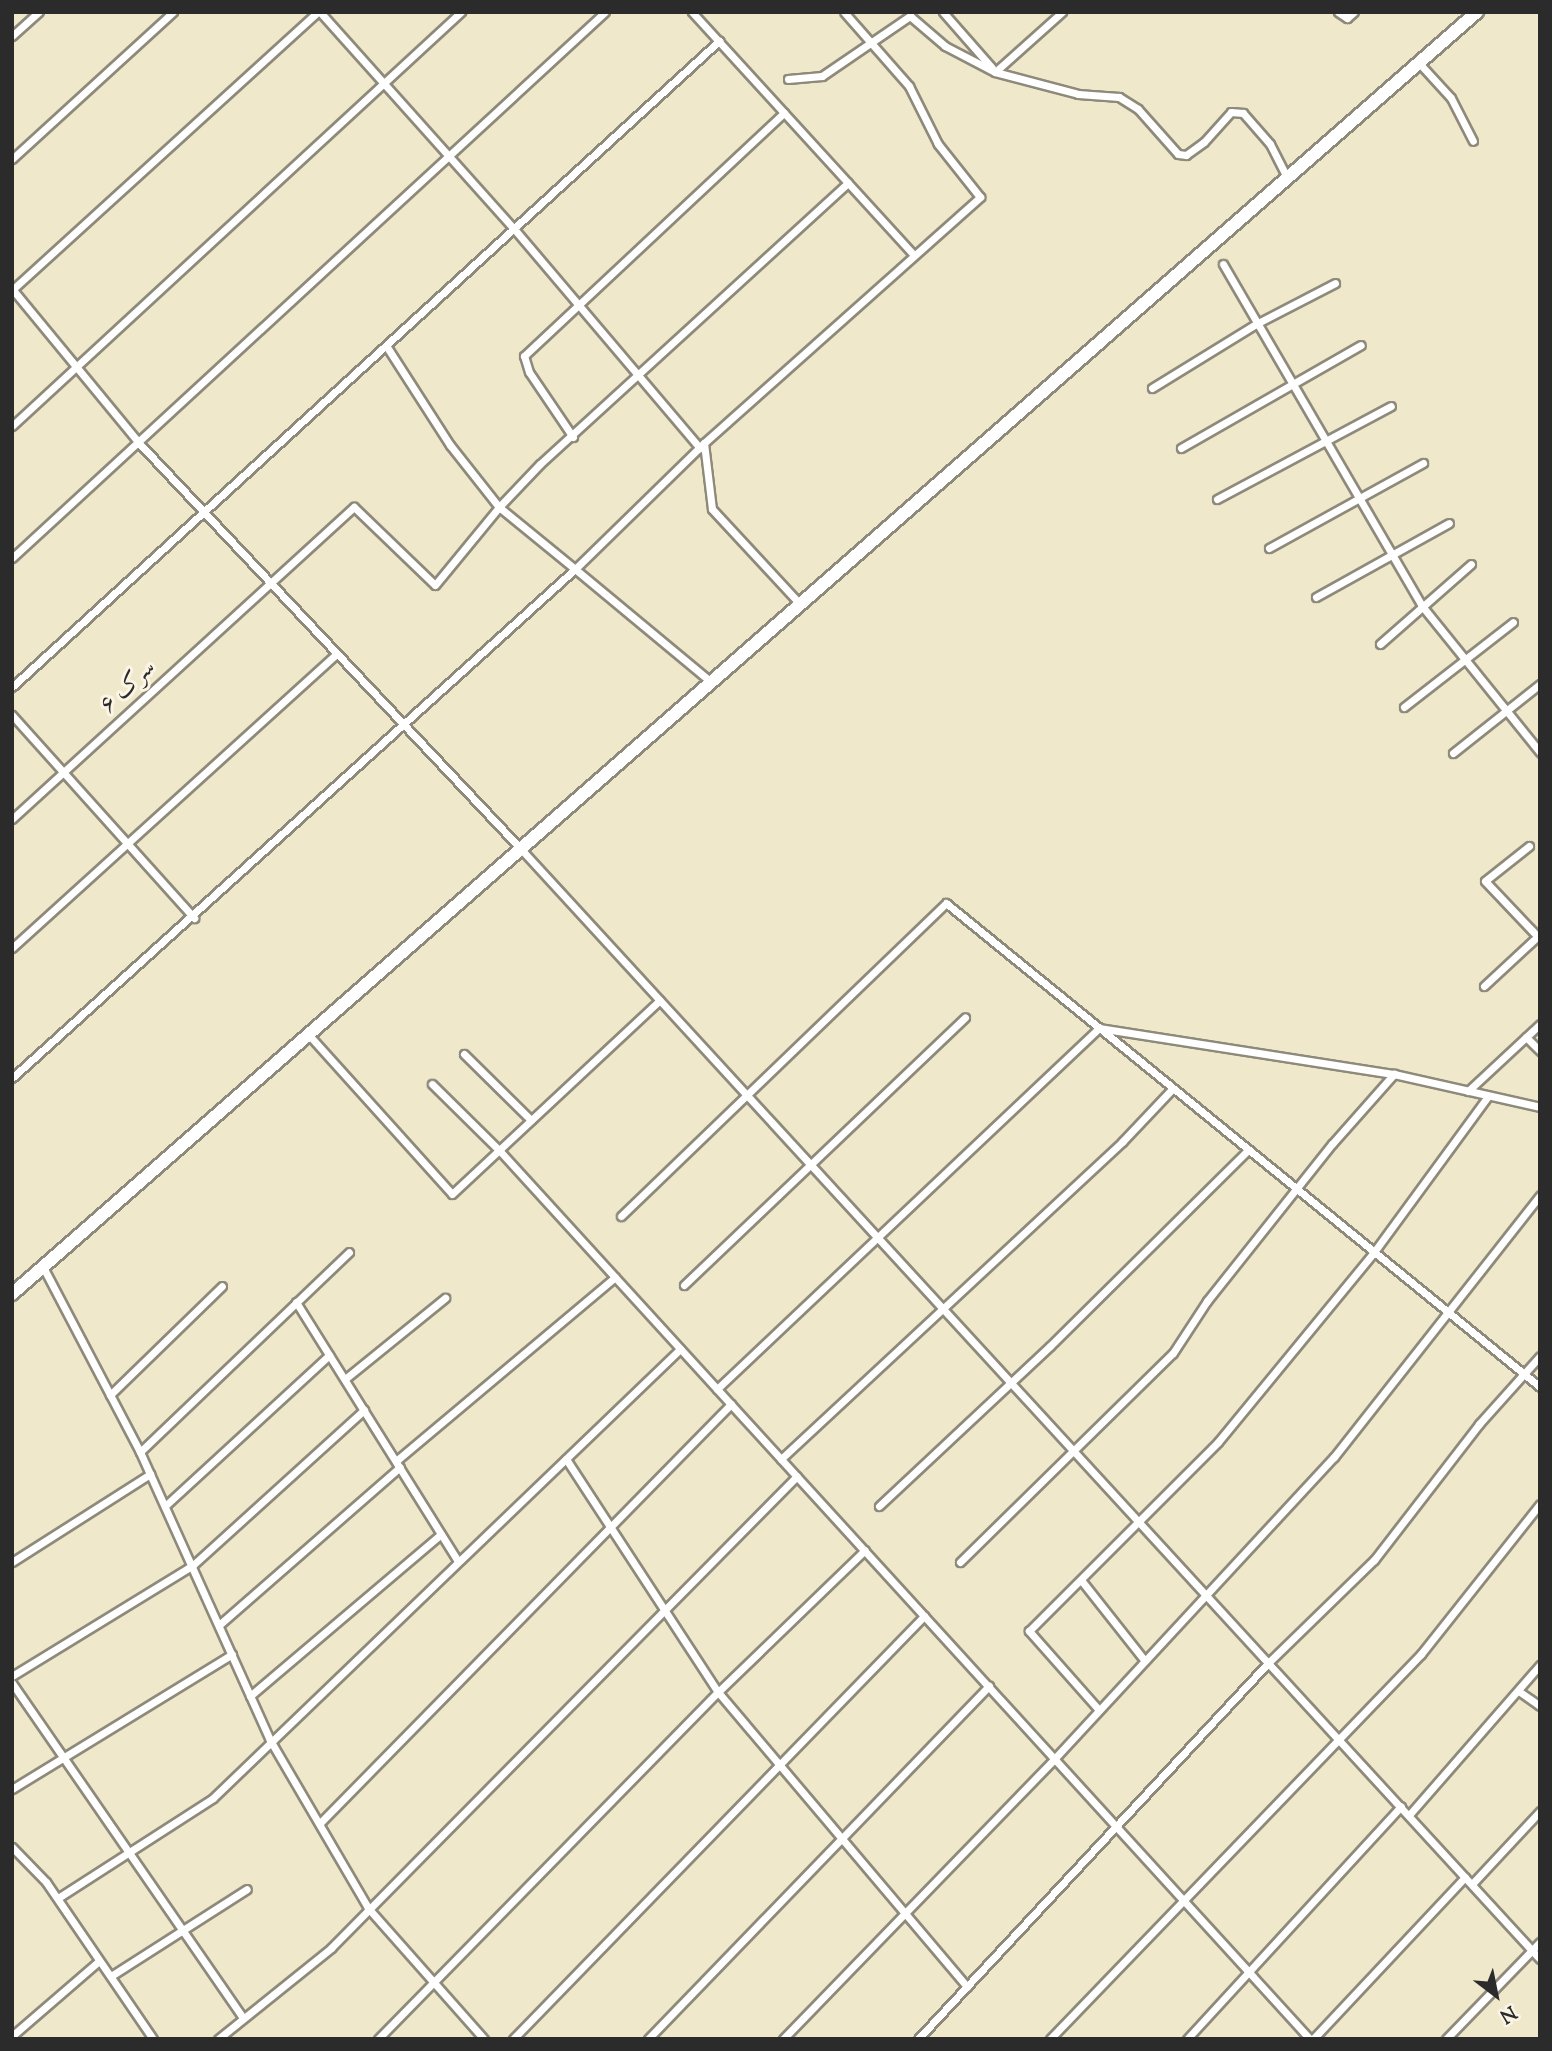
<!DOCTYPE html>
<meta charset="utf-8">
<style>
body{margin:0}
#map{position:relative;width:1552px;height:2051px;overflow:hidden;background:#f0e8cb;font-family:"Sorts Mill Goudy",Amiri,serif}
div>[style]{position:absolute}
.roads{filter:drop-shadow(2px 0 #8e8a7b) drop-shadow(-2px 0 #8e8a7b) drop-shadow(0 2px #8e8a7b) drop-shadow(0 -2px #8e8a7b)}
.minor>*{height:7px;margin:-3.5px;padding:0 3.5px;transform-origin:3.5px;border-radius:3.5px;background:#fff}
.primary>*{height:12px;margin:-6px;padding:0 6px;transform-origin:6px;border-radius:6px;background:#fff}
span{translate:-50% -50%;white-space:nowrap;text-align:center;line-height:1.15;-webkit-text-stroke:6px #fcf5e5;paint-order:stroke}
.street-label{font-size:24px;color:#2b2b2b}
.frame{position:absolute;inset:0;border:14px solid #2b2b2b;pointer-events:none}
.north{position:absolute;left:1461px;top:1960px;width:70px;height:70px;-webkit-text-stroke:5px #fcf5e5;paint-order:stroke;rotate:148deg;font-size:19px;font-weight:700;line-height:28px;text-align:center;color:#2b2b2b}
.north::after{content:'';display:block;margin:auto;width:24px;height:32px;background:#2b2b2b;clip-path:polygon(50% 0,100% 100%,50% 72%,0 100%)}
</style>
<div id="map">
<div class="roads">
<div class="minor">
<i style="left:320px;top:12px;width:292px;rotate:48.2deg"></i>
<i style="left:515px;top:230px;width:286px;rotate:49.7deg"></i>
<i style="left:692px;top:12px;width:326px;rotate:47.6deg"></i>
<i style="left:943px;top:12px;width:74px;rotate:48.8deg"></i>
<i style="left:1338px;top:12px;width:11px;rotate:34deg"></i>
<i style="left:1347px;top:18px;width:9px;rotate:-41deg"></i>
<i style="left:12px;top:36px;width:36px;rotate:-42deg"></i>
<i style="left:1419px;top:63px;width:47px;rotate:47.6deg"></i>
<i style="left:1451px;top:98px;width:48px;rotate:62.9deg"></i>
<i style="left:995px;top:72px;width:90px;rotate:-41.8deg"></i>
<i style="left:788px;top:79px;width:34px;rotate:-5deg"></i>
<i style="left:822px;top:76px;width:107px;rotate:-34.3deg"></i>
<i style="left:910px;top:16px;width:46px;rotate:40.6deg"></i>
<i style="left:945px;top:46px;width:56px;rotate:27.5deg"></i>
<i style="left:995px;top:72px;width:86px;rotate:14.8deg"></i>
<i style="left:1078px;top:94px;width:41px;rotate:4.2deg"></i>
<i style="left:1119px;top:97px;width:22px;rotate:32deg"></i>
<i style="left:1138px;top:109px;width:60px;rotate:48.4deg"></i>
<i style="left:1178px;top:154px;width:8px;rotate:7deg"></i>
<i style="left:1186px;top:155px;width:22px;rotate:-36deg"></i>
<i style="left:1204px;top:142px;width:40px;rotate:-48deg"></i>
<i style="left:1231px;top:112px;width:12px;rotate:5deg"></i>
<i style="left:1243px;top:113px;width:41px;rotate:48.9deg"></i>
<i style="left:1270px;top:144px;width:38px;rotate:63deg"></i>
<i style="left:12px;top:159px;width:218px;rotate:-42.4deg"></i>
<i style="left:1223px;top:264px;width:396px;rotate:59.8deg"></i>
<i style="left:1422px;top:606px;width:188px;rotate:51.1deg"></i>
<i style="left:12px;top:290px;width:413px;rotate:-42.3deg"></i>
<i style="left:13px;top:290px;width:198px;rotate:50.5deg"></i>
<i style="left:139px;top:443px;width:556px;rotate:46.75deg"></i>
<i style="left:520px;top:848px;width:1508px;rotate:47.45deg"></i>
<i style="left:387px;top:347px;width:117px;rotate:57.3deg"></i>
<i style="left:450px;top:445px;width:79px;rotate:51.7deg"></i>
<i style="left:499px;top:507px;width:59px;rotate:-46.4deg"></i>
<i style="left:540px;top:464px;width:417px;rotate:-42.4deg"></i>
<i style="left:1152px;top:388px;width:122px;rotate:-31.6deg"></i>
<i style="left:1256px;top:324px;width:89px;rotate:-27.4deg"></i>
<i style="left:12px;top:426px;width:611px;rotate:-42.68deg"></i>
<i style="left:573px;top:437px;width:78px;rotate:-124.1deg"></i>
<i style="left:529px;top:372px;width:17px;rotate:-107deg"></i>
<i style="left:524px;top:356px;width:356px;rotate:-43.1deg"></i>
<i style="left:704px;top:443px;width:66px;rotate:83.1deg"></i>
<i style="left:712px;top:509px;width:128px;rotate:47.2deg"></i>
<i style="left:1181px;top:448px;width:207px;rotate:-29.8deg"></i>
<i style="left:1217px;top:499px;width:197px;rotate:-28.1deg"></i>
<i style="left:1269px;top:548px;width:176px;rotate:-28.9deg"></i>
<i style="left:12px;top:558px;width:806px;rotate:-42.64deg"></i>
<i style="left:1316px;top:597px;width:152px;rotate:-29.1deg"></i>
<i style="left:1380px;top:644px;width:121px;rotate:-41.3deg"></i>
<i style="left:12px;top:687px;width:958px;rotate:-42.42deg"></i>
<i style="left:1404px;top:707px;width:138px;rotate:-37.9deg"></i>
<i style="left:12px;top:715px;width:273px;rotate:48.1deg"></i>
<i style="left:1453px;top:753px;width:111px;rotate:-38.4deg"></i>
<i style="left:12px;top:819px;width:463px;rotate:-42.4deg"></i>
<i style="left:354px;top:507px;width:112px;rotate:43.9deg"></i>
<i style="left:435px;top:585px;width:101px;rotate:-50.6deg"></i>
<i style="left:499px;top:507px;width:98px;rotate:39.2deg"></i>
<i style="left:575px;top:569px;width:180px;rotate:-44.3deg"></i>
<i style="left:704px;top:443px;width:370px;rotate:-41.7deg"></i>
<i style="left:980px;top:197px;width:68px;rotate:-128.4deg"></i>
<i style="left:938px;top:144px;width:65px;rotate:-116.6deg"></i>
<i style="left:909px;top:86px;width:98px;rotate:-131.3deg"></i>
<i style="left:1529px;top:846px;width:56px;rotate:141.5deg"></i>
<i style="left:1485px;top:881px;width:80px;rotate:46.5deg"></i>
<i style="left:12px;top:948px;width:438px;rotate:-42.2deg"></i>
<i style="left:1484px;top:986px;width:75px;rotate:-42.8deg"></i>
<i style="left:308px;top:1034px;width:215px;rotate:48deg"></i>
<i style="left:452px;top:1194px;width:284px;rotate:-43deg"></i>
<i style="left:1526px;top:1037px;width:20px;rotate:45deg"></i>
<i style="left:464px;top:1054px;width:94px;rotate:44.6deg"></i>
<i style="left:12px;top:1078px;width:759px;rotate:-42.12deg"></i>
<i style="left:575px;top:569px;width:175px;rotate:39.7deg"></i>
<i style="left:432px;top:1084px;width:94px;rotate:44.6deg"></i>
<i style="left:499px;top:1150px;width:1203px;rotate:47.63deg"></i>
<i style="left:1468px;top:1091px;width:98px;rotate:-42.9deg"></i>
<i style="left:621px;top:1216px;width:451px;rotate:-43.9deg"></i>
<i style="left:946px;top:903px;width:766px;rotate:39.17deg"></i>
<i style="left:43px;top:1267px;width:209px;rotate:62.3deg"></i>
<i style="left:140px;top:1452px;width:316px;rotate:65.7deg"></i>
<i style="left:270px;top:1740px;width:194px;rotate:59.7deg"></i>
<i style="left:368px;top:1908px;width:175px;rotate:48.5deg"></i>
<i style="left:684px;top:1285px;width:388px;rotate:-43.6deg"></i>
<i style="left:296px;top:1302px;width:305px;rotate:58deg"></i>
<i style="left:345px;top:1379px;width:129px;rotate:-39deg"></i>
<i style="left:717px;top:1389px;width:526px;rotate:-43.38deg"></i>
<i style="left:1099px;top:1028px;width:299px;rotate:8.9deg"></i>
<i style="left:1394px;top:1074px;width:150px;rotate:12.7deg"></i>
<i style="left:110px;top:1395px;width:156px;rotate:-44.2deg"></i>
<i style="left:140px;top:1452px;width:289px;rotate:-43.7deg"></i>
<i style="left:566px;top:1459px;width:278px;rotate:56.9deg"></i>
<i style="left:718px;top:1692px;width:386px;rotate:49.8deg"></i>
<i style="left:781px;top:1459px;width:466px;rotate:-42.9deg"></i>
<i style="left:1122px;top:1142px;width:74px;rotate:-46.6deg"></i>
<i style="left:396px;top:1461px;width:286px;rotate:-40deg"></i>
<i style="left:165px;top:1506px;width:223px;rotate:-42.6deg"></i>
<i style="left:879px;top:1506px;width:234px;rotate:-43.1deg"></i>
<i style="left:1050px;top:1346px;width:279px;rotate:-44.7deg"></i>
<i style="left:12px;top:1562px;width:164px;rotate:-32.5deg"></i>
<i style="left:960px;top:1562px;width:298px;rotate:-44.5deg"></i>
<i style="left:1173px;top:1353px;width:62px;rotate:-56.8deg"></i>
<i style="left:1207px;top:1301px;width:201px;rotate:-51.5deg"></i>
<i style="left:1332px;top:1144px;width:94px;rotate:-48.5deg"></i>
<i style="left:1081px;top:1580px;width:103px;rotate:51.7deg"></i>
<i style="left:219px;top:1625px;width:240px;rotate:-41.1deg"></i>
<i style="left:12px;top:1676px;width:212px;rotate:-31.5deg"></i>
<i style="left:193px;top:1565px;width:231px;rotate:-42.2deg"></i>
<i style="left:12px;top:1683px;width:407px;rotate:55.4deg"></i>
<i style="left:1520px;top:1692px;width:24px;rotate:35deg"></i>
<i style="left:250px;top:1696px;width:250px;rotate:-40.3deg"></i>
<i style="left:1099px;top:1710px;width:106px;rotate:-131.5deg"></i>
<i style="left:1029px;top:1631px;width:267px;rotate:-45deg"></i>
<i style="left:1218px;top:1442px;width:246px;rotate:-50.6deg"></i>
<i style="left:1374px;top:1252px;width:193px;rotate:-53.8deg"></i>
<i style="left:12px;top:1789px;width:258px;rotate:-31.5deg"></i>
<i style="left:1409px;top:1815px;width:199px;rotate:-48.9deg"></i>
<i style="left:320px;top:1823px;width:587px;rotate:-45.55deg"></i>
<i style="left:12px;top:1847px;width:49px;rotate:45.8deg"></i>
<i style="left:46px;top:1882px;width:190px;rotate:55.7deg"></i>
<i style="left:1472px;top:1884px;width:100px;rotate:-47deg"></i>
<i style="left:58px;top:1898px;width:184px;rotate:-32.8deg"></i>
<i style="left:213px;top:1798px;width:648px;rotate:-43.87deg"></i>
<i style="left:111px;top:1976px;width:161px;rotate:-32.6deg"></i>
<i style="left:12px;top:2036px;width:115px;rotate:-40.8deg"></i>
<i style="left:218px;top:2039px;width:145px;rotate:-38.8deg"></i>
<i style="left:331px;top:1948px;width:663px;rotate:-45.37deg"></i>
<i style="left:378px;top:2039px;width:486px;rotate:-45.6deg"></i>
<i style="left:718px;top:1692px;width:204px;rotate:-44deg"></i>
<i style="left:513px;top:2039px;width:590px;rotate:-45.82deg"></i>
<i style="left:648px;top:2039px;width:491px;rotate:-46deg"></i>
<i style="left:783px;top:2039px;width:391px;rotate:-45.9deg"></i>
<i style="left:1055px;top:1758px;width:410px;rotate:-47.2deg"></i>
<i style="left:1334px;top:1457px;width:333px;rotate:-51.8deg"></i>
<i style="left:918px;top:2039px;width:515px;rotate:-47.05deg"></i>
<i style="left:1269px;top:1662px;width:146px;rotate:-44.2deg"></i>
<i style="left:1374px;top:1560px;width:172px;rotate:-52.3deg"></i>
<i style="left:1479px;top:1424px;width:91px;rotate:-48.1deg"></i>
<i style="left:1050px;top:2039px;width:535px;rotate:-46.06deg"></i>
<i style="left:1421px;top:1654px;width:191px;rotate:-51.6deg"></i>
<i style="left:1187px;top:2039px;width:316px;rotate:-47.4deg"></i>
<i style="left:1313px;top:2039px;width:222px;rotate:-46.8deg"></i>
<i style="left:1446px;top:2039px;width:135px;rotate:-45.9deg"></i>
</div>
<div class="primary">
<i style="left:12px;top:1294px;width:1947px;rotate:-41.19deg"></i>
</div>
</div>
<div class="street-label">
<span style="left:128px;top:687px;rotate:-43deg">سرک ۶</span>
</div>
<div class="frame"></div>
<div class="north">N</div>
</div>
